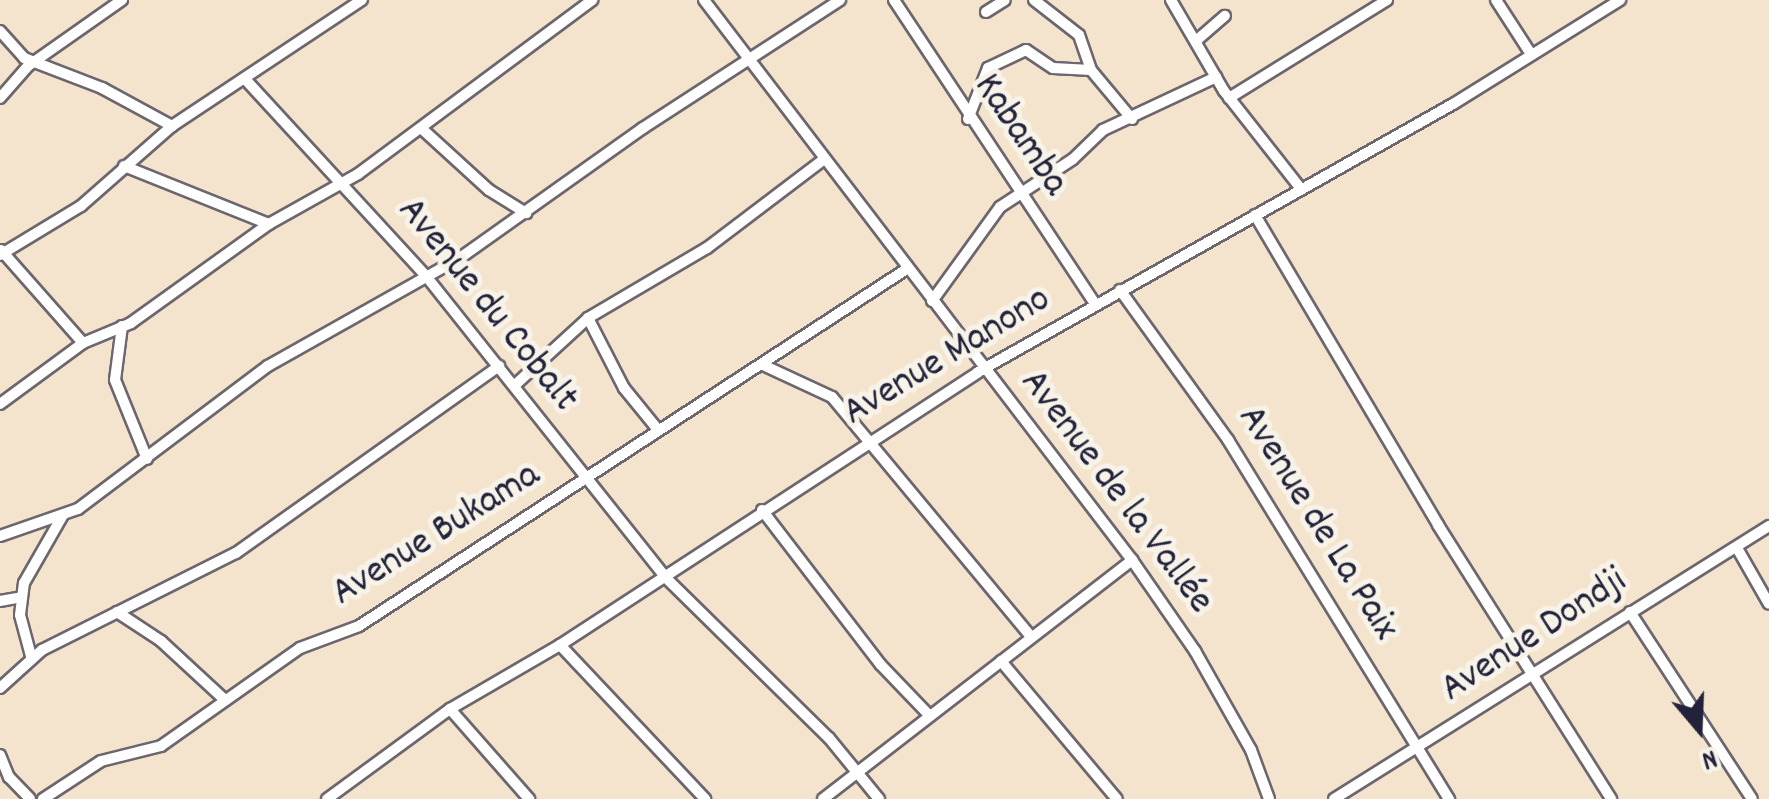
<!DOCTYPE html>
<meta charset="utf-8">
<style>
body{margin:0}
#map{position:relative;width:1769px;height:799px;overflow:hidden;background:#f5e4cd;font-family:Dekko,sans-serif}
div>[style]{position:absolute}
.roads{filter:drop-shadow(2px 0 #6c666e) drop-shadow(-2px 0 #6c666e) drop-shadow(0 2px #6c666e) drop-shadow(0 -2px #6c666e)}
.minor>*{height:10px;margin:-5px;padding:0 5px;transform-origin:5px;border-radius:5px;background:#fff}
span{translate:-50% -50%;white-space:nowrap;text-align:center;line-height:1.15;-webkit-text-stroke:10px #f7f3e8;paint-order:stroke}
.street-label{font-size:40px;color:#22223b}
.north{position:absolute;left:1649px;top:679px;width:100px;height:100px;-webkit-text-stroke:8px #f7f3e8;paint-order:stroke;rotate:161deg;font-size:28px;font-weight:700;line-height:40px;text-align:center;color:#22223b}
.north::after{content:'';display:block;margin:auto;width:35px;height:45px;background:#22223b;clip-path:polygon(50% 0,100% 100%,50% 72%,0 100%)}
</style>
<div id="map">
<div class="roads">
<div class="minor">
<i style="left:704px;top:0;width:705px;rotate:52.61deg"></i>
<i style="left:1132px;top:560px;width:111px;rotate:55.3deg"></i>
<i style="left:1195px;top:651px;width:114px;rotate:60.5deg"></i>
<i style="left:1251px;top:750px;width:52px;rotate:69.8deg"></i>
<i style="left:894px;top:0;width:366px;rotate:56.5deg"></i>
<i style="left:1034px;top:0;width:57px;rotate:37.9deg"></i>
<i style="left:1079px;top:35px;width:37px;rotate:71deg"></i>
<i style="left:1171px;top:0;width:105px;rotate:59.8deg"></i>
<i style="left:1224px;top:91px;width:125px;rotate:51.8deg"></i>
<i style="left:1496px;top:0;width:64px;rotate:57.1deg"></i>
<i style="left:986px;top:12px;width:22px;rotate:-32deg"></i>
<i style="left:0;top:31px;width:36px;rotate:48deg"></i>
<i style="left:24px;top:58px;width:84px;rotate:21deg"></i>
<i style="left:102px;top:88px;width:80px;rotate:28.5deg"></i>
<i style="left:1197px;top:40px;width:37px;rotate:-41deg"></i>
<i style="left:245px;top:79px;width:268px;rotate:47.4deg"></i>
<i style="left:426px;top:276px;width:384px;rotate:51.5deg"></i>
<i style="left:665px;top:577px;width:230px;rotate:44.5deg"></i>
<i style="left:829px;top:738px;width:79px;rotate:50.7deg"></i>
<i style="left:0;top:98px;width:43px;rotate:-48.8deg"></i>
<i style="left:28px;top:66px;width:115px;rotate:-35.1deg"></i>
<i style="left:1229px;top:98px;width:186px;rotate:-31.8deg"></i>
<i style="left:968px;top:119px;width:55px;rotate:-68.6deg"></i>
<i style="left:988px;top:68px;width:42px;rotate:-25.3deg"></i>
<i style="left:1026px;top:50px;width:32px;rotate:34deg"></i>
<i style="left:1053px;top:68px;width:38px;rotate:3deg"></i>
<i style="left:1091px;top:70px;width:64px;rotate:50.1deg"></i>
<i style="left:421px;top:128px;width:92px;rotate:42.4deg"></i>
<i style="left:489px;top:190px;width:44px;rotate:31.9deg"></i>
<i style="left:124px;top:166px;width:156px;rotate:21.8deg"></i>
<i style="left:1255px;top:215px;width:360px;rotate:59.4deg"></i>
<i style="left:1438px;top:525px;width:324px;rotate:57.7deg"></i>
<i style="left:1px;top:250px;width:124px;rotate:48.6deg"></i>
<i style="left:0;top:255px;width:95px;rotate:-31.2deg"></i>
<i style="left:81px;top:206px;width:121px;rotate:-41.3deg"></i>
<i style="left:172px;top:126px;width:228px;rotate:-33.6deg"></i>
<i style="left:1120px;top:290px;width:185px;rotate:54.2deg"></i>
<i style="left:1228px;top:440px;width:422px;rotate:58.4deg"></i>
<i style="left:932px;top:301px;width:116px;rotate:-54.1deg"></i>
<i style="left:1000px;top:207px;width:87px;rotate:-33.3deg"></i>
<i style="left:1073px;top:159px;width:42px;rotate:-44deg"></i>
<i style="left:1103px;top:130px;width:125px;rotate:-25.1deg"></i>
<i style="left:588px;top:318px;width:79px;rotate:62.8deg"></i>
<i style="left:624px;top:388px;width:55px;rotate:50.9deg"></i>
<i style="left:122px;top:326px;width:54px;rotate:97.4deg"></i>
<i style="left:115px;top:380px;width:85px;rotate:67.9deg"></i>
<i style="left:763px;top:365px;width:76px;rotate:24.9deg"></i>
<i style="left:832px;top:397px;width:312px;rotate:50.3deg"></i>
<i style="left:515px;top:385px;width:99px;rotate:-42.5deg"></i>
<i style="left:588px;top:318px;width:138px;rotate:-30.5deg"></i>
<i style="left:707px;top:248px;width:146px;rotate:-37.2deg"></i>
<i style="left:0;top:404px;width:103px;rotate:-36.3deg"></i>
<i style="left:83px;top:343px;width:52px;rotate:-22.6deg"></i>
<i style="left:131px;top:323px;width:170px;rotate:-35.7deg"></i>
<i style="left:269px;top:224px;width:102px;rotate:-29.3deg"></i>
<i style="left:358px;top:174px;width:292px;rotate:-36.6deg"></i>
<i style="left:762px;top:510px;width:195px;rotate:52.5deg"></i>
<i style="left:881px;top:665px;width:69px;rotate:46.2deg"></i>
<i style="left:0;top:536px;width:83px;rotate:-19.1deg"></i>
<i style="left:78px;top:509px;width:238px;rotate:-37deg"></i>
<i style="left:268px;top:366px;width:220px;rotate:-29.4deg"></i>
<i style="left:460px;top:258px;width:224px;rotate:-35.4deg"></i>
<i style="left:643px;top:128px;width:235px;rotate:-33deg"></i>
<i style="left:1737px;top:548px;width:64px;rotate:60.3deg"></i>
<i style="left:0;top:601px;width:22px;rotate:-10deg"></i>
<i style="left:117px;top:612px;width:53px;rotate:33.4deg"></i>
<i style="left:161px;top:641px;width:87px;rotate:42.7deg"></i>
<i style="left:1630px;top:612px;width:223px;rotate:56.9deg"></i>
<i style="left:560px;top:645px;width:212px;rotate:46.7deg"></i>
<i style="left:31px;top:656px;width:42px;rotate:-105deg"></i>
<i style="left:20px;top:615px;width:32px;rotate:-83deg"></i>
<i style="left:24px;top:583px;width:78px;rotate:-60.2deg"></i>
<i style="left:1001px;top:661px;width:180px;rotate:50deg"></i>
<i style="left:0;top:688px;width:57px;rotate:-42.1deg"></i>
<i style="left:42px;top:650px;width:217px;rotate:-26.6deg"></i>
<i style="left:236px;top:553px;width:323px;rotate:-35.4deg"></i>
<i style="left:450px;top:709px;width:120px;rotate:48.7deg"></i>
<i style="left:0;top:755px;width:24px;rotate:68deg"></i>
<i style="left:9px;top:777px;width:30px;rotate:46deg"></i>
<i style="left:43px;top:799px;width:69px;rotate:-33.2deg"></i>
<i style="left:101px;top:761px;width:62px;rotate:-14deg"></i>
<i style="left:161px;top:746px;width:170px;rotate:-35.2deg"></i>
<i style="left:300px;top:648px;width:63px;rotate:-20.4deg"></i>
<i style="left:359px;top:626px;width:652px;rotate:-33.1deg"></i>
<i style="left:327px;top:799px;width:152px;rotate:-36.2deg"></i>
<i style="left:450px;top:709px;width:127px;rotate:-30.2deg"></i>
<i style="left:560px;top:645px;width:499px;rotate:-33.1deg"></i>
<i style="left:978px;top:372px;width:545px;rotate:-29.43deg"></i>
<i style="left:1453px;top:104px;width:197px;rotate:-31.9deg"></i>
<i style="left:823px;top:799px;width:391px;rotate:-37.7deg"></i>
<i style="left:1334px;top:799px;width:514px;rotate:-32.11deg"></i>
</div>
</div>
<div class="street-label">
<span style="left:1019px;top:136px;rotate:56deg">Kabamba</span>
<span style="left:486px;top:306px;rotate:51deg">Avenue du Cobalt</span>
<span style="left:948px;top:358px;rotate:-31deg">Avenue Manono</span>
<span style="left:1115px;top:493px;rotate:53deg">Avenue de la Vallée</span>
<span style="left:1316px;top:524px;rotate:58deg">Avenue de La Paix</span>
<span style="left:437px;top:536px;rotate:-32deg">Avenue Bukama</span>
<span style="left:1535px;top:637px;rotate:-33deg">Avenue Dondji</span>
</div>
<div class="north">N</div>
</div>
